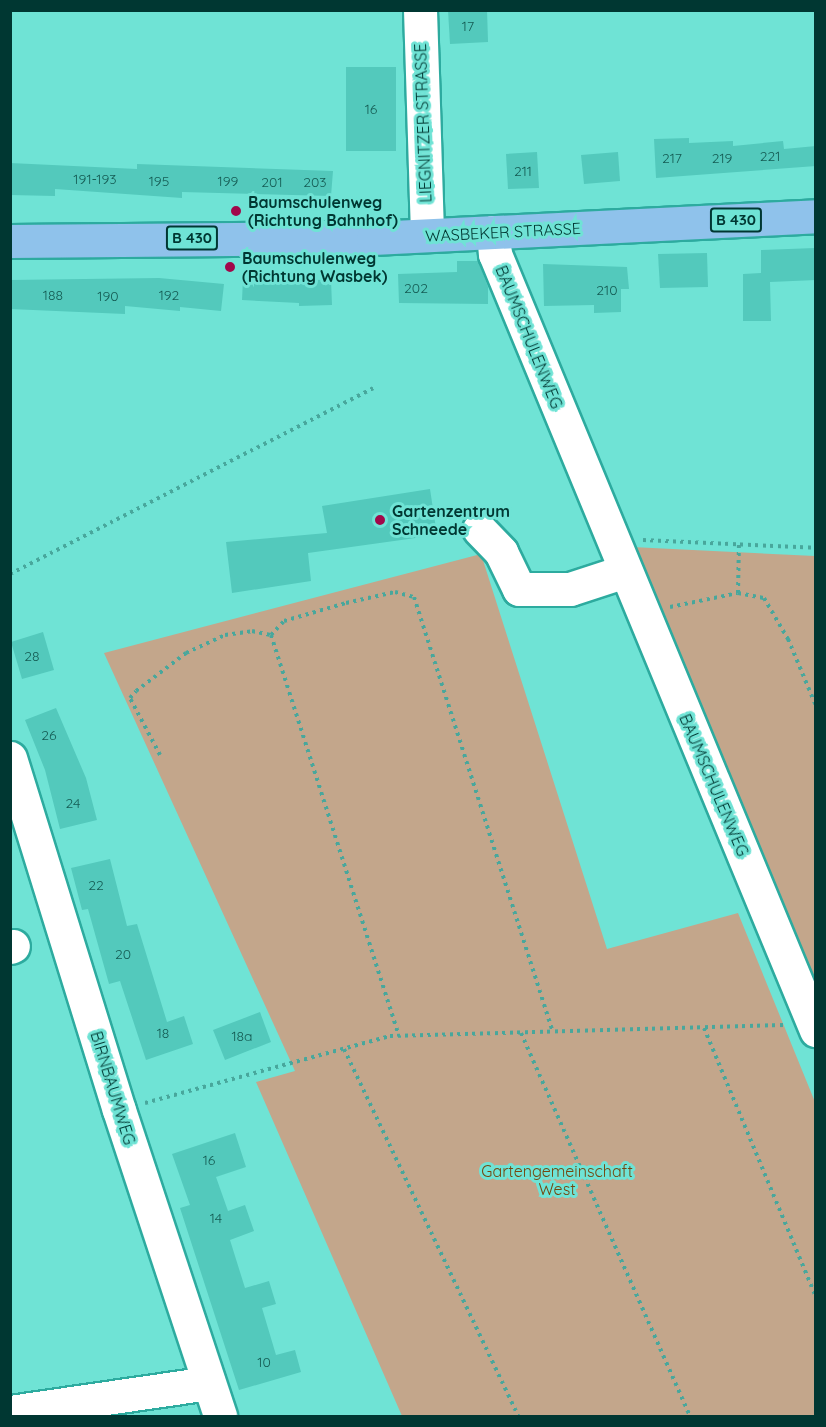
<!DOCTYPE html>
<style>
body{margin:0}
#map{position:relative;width:826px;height:1427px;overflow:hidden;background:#6fe3d5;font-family:Quicksand,sans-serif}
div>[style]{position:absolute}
.green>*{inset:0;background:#c3a68b}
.building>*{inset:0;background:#53c9bc}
.path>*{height:4px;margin-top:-2px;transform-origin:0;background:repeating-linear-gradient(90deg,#48a79c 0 3px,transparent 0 7.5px)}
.roads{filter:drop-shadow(2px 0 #2dab9f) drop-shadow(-2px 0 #2dab9f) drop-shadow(0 2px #2dab9f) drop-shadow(0 -2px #2dab9f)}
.minor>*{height:33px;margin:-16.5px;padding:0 16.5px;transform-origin:16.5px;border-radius:16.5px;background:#fff}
.major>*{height:33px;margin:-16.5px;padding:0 16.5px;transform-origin:16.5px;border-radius:16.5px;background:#8fc2eb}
.dots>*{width:16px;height:16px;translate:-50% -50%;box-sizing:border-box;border:3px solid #6fe3d5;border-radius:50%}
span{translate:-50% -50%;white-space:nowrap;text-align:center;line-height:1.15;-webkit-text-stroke:6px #6fe3d5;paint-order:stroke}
.number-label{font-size:14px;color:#155c54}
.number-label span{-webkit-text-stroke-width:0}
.shield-label span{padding:2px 4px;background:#6fe3d5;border:2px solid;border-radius:4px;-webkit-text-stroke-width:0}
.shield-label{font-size:15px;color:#003732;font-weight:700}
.street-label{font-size:16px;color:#003732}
.poi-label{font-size:16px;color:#003732;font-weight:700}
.left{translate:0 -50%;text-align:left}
.park-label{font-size:16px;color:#744710}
.frame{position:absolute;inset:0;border:12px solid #003732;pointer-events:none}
</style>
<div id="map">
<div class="green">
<i style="clip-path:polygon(632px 547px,815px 556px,815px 1004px)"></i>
<i style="clip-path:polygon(481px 554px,607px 949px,738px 913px,815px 1102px,815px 1416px,402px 1416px,256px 1082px,295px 1071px,104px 653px)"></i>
</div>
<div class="building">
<i style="clip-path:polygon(448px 10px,487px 10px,488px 42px,450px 44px)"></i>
<i style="clip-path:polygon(346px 67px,396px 67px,396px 151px,346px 151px)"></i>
<i style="clip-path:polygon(689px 138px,689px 143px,733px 141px,733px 146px,783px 141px,784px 149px,816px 146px,816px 166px,656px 178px,654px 139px)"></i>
<i style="clip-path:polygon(537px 152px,539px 188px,508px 189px,506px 154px)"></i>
<i style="clip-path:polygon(618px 152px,620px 181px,584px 184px,581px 155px)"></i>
<i style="clip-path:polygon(10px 163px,137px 169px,137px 164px,333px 171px,331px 196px,182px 192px,182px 198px,55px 189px,55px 196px,10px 195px)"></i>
<i style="clip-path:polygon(815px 248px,816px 280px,770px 282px,771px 321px,743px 321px,743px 274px,761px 273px,761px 250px)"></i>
<i style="clip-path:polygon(707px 253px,708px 287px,660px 288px,658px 254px)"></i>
<i style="clip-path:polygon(457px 261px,478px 261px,488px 287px,488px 304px,399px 303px,398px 274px,457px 272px)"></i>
<i style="clip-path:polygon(543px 264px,627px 267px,629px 289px,621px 289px,621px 312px,594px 313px,594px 305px,544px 306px)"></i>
<i style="clip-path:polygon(159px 278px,224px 284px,221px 311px,180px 307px,180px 311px,125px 306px,125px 314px,10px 309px,10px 280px)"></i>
<i style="clip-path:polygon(243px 279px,331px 280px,332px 305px,299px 306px,299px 303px,242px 300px)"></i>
<i style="clip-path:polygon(430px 489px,437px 535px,308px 553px,311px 581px,232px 593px,226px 542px,327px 533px,322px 506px)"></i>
<i style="clip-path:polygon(43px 632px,54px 670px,22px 679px,11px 642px)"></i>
<i style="clip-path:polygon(56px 708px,86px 778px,97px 820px,60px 829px,45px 770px,25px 720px)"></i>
<i style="clip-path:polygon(110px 859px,127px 926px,137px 924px,167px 1022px,184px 1016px,193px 1044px,146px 1060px,120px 981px,109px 984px,88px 909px,82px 910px,71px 868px)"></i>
<i style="clip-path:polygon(260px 1012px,271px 1042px,225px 1060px,213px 1030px)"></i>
<i style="clip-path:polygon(235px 1133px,246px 1167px,216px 1177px,228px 1211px,245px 1205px,254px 1231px,230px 1240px,245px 1288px,269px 1281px,276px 1304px,262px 1308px,276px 1355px,295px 1350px,301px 1372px,239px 1390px,180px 1208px,190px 1205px,172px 1154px)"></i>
</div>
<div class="path">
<i style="left:643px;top:540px;width:173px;rotate:2.6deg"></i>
<i style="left:10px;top:574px;width:408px;rotate:-27.1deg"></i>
<i style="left:738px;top:593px;width:50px;rotate:-88.9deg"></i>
<i style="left:670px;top:607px;width:69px;rotate:-11.6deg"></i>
<i style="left:738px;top:593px;width:26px;rotate:11deg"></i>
<i style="left:764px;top:598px;width:48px;rotate:59.7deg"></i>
<i style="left:788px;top:639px;width:73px;rotate:67.3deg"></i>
<i style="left:271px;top:635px;width:19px;rotate:-47deg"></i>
<i style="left:284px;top:621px;width:65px;rotate:-16.2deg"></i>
<i style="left:346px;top:603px;width:50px;rotate:-12.7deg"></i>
<i style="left:395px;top:592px;width:20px;rotate:15deg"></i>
<i style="left:414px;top:597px;width:457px;rotate:72.3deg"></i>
<i style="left:271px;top:635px;width:421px;rotate:72.3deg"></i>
<i style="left:160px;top:755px;width:64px;rotate:-117.8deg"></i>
<i style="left:130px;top:698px;width:9px;rotate:-49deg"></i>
<i style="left:136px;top:691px;width:63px;rotate:-37.2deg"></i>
<i style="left:186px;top:653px;width:43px;rotate:-24.8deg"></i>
<i style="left:225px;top:635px;width:27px;rotate:-8deg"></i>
<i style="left:252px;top:631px;width:19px;rotate:12deg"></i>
<i style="left:704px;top:1028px;width:291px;rotate:67.4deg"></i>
<i style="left:521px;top:1033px;width:419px;rotate:66.2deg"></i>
<i style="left:344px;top:1049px;width:406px;rotate:64.6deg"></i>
<i style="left:145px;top:1103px;width:254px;rotate:-15.3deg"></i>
<i style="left:390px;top:1036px;width:395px;rotate:-1.6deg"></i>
</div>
<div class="roads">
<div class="minor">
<i style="left:420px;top:10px;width:225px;rotate:88.2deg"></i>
<i style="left:493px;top:232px;width:22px;rotate:85deg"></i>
<i style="left:495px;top:254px;width:840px;rotate:67.53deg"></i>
<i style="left:479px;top:529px;width:32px;rotate:46deg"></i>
<i style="left:501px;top:552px;width:41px;rotate:64.1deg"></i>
<i style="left:519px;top:589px;width:51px"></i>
<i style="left:570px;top:589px;width:58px;rotate:-18.1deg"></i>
<i style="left:10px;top:758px;width:368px;rotate:72.8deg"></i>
<i style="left:119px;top:1110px;width:322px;rotate:71.7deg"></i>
<i style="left:10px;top:947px;width:3px;rotate:-18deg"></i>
<i style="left:10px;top:1412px;width:201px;rotate:-8.3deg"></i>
</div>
<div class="major">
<i style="left:10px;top:241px;width:363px;rotate:-0.5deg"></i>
<i style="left:373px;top:238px;width:444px;rotate:-2.8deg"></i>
</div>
</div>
<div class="dots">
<i style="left:236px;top:211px;background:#a1084a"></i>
<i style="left:230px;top:267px;background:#a1084a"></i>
<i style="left:380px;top:520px;background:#a1084a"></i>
</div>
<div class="number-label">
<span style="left:468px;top:26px">17</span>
<span style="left:371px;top:109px">16</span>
<span style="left:770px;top:156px">221</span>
<span style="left:672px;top:158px">217</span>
<span style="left:722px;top:158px">219</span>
<span style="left:523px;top:171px">211</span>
<span style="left:95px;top:179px">191-193</span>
<span style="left:159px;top:181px">195</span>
<span style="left:228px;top:181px">199</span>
<span style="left:272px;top:182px">201</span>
<span style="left:315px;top:182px">203</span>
<span style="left:416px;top:288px">202</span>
<span style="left:607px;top:290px">210</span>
<span style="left:53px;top:295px">188</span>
<span style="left:169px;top:295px">192</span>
<span style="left:108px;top:296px">190</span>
<span style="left:32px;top:656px">28</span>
<span style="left:49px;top:735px">26</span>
<span style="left:73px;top:803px">24</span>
<span style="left:96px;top:885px">22</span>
<span style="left:123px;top:954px">20</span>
<span style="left:163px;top:1033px">18</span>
<span style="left:242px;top:1036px">18a</span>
<span style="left:209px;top:1160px">16</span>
<span style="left:216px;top:1218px">14</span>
<span style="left:264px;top:1362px">10</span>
</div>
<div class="shield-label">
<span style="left:736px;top:220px">B 430</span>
<span style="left:192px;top:238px">B 430</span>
</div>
<div class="street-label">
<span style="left:423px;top:123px;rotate:-92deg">LIEGNITZER STRASSE</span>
<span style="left:503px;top:232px;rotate:-3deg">WASBEKER STRASSE</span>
<span style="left:529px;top:337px;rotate:68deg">BAUMSCHULENWEG</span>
<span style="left:714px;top:785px;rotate:67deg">BAUMSCHULENWEG</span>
<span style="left:113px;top:1088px;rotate:73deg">BIRNBAUMWEG</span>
</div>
<div class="poi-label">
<span class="left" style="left:248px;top:211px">Baumschulenweg<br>(Richtung Bahnhof)</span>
<span class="left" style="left:242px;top:267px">Baumschulenweg<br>(Richtung Wasbek)</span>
<span class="left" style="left:392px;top:520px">Gartenzentrum<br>Schneede</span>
</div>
<div class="park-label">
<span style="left:557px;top:1180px">Gartengemeinschaft<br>West</span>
</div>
<div class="frame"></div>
</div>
